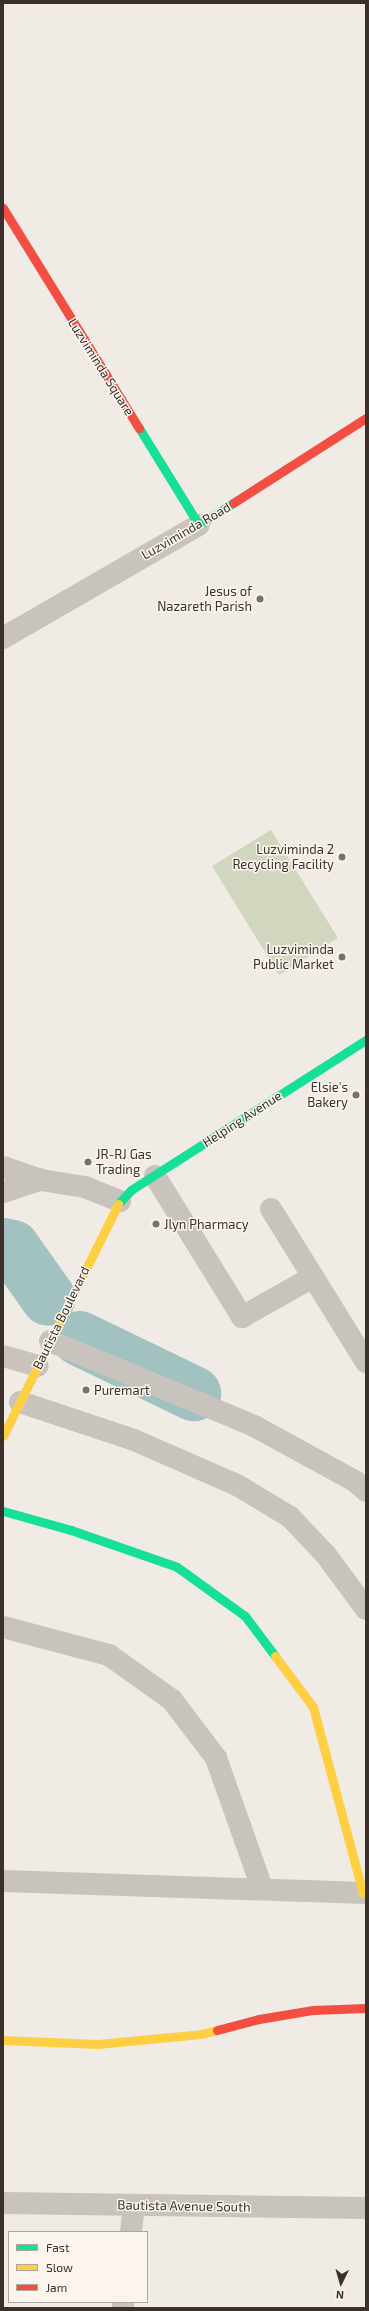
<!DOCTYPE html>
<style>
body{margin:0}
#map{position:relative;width:369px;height:2311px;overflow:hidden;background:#f0ebe5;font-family:"Exo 2",sans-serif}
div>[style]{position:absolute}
.green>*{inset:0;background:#d1d6bf}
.river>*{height:55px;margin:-27.5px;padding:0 27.5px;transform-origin:27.5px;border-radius:27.5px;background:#a1c2c1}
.street>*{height:22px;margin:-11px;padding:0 11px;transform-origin:11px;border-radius:11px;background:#c9c3be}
.fast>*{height:9px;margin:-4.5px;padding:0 4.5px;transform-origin:4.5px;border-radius:4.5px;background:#16e098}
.slow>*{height:9px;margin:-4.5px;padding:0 4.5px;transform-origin:4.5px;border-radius:4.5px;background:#ffcf43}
.jam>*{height:9px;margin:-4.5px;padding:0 4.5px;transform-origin:4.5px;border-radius:4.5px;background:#f24e42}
.dots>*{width:11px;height:11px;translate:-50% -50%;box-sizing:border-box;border:2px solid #fbf5ee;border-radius:50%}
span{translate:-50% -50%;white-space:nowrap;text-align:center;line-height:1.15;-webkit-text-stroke:3px #fbf5ee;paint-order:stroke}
.street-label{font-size:13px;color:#3b302b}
.poi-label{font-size:13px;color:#3b302b}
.right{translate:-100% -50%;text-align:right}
.left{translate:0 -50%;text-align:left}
.frame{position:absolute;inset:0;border:4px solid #3b302b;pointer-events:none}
.legend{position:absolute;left:8px;top:2231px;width:140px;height:72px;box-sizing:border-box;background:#fbf5ee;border:1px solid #aea6a0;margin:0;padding:5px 7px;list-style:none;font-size:12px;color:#3b302b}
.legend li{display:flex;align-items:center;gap:8px;height:20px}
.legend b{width:20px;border:1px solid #aea6a0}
.north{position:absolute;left:321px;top:2263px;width:40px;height:40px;-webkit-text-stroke:3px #fbf5ee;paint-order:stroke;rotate:185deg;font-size:11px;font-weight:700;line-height:16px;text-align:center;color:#3b302b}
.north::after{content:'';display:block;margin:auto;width:14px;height:18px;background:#3b302b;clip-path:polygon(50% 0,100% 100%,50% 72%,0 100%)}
</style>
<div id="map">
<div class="green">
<i style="clip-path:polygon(271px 830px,338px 938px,279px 975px,212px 866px)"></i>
</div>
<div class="river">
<i style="left:3px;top:1245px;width:9px;rotate:13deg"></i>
<i style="left:12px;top:1247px;width:62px;rotate:54.8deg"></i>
<i style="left:79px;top:1338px;width:127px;rotate:25.8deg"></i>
</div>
<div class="street">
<i style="left:3px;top:638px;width:226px;rotate:-30deg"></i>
<i style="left:3px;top:1167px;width:40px;rotate:18.9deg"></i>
<i style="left:41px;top:1180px;width:45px;rotate:9deg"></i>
<i style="left:85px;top:1187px;width:38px;rotate:22deg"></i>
<i style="left:155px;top:1176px;width:166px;rotate:58.3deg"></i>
<i style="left:242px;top:1317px;width:81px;rotate:-29.4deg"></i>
<i style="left:3px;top:1192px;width:40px;rotate:-18deg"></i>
<i style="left:271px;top:1209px;width:180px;rotate:58.2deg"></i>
<i style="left:50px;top:1341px;width:221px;rotate:22.6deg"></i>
<i style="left:254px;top:1426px;width:115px;rotate:28.6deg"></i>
<i style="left:355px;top:1481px;width:15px;rotate:42deg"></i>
<i style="left:3px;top:1356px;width:36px;rotate:16deg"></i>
<i style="left:20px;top:1402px;width:120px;rotate:18.4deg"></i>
<i style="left:134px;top:1440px;width:112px;rotate:23.6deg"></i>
<i style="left:237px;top:1485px;width:62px;rotate:31.1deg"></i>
<i style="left:290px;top:1517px;width:52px;rotate:46.5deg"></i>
<i style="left:326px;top:1555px;width:67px;rotate:53.5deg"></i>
<i style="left:3px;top:1627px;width:110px;rotate:14.8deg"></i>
<i style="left:109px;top:1655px;width:77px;rotate:35.5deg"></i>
<i style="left:172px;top:1700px;width:73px;rotate:52.8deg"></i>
<i style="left:216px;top:1758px;width:138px;rotate:70.5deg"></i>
<i style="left:3px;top:1881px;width:363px;rotate:1.9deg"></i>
<i style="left:3px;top:2203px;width:363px;rotate:0.8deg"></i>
<i style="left:131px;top:2232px;width:27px;rotate:-84deg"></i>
<i style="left:123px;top:2308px;width:6px;rotate:-90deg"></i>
</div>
<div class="fast">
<i style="left:139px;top:428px;width:114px;rotate:58.3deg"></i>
<i style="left:199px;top:525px;width:40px;rotate:-32.9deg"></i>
<i style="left:118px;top:1204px;width:19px;rotate:-47deg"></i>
<i style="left:131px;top:1190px;width:279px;rotate:-32.6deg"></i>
<i style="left:3px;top:1511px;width:71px;rotate:15.6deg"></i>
<i style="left:71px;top:1530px;width:112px;rotate:19.2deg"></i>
<i style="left:177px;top:1567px;width:84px;rotate:35.8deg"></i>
<i style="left:245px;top:1616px;width:50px;rotate:53.1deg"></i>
</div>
<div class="slow">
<i style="left:3px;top:1436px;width:259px;rotate:-63.6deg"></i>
<i style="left:275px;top:1656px;width:64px;rotate:53.3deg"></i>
<i style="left:313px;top:1707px;width:193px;rotate:75deg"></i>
<i style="left:3px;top:2040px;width:95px;rotate:2.4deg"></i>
<i style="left:98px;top:2044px;width:103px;rotate:-5.5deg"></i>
<i style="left:201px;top:2034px;width:16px;rotate:-14deg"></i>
</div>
<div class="jam">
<i style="left:3px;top:208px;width:259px;rotate:58.3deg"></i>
<i style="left:233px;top:503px;width:158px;rotate:-32.6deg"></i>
<i style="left:217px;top:2030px;width:43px;rotate:-14.7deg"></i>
<i style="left:259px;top:2019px;width:55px;rotate:-9.5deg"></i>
<i style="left:313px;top:2010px;width:53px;rotate:-2.2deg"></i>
</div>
<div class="dots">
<i style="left:260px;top:599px;background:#7a716c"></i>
<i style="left:342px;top:857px;background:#7a716c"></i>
<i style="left:342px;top:957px;background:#7a716c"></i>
<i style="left:356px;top:1095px;background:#7a716c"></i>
<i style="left:88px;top:1162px;background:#7a716c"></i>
<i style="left:156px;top:1224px;background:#7a716c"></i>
<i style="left:86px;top:1390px;background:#7a716c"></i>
</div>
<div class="street-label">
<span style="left:101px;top:367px;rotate:58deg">Luzviminda Square</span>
<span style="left:186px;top:531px;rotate:-30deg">Luzviminda Road</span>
<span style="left:242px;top:1119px;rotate:-33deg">Helping Avenue</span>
<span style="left:61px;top:1318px;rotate:-64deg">Bautista Boulevard</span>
<span style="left:184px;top:2206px;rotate:1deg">Bautista Avenue South</span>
</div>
<div class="poi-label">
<span class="right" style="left:252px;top:599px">Jesus of<br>Nazareth Parish</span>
<span class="right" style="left:334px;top:857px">Luzviminda 2<br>Recycling Facility</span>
<span class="right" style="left:334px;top:957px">Luzviminda<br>Public Market</span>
<span class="right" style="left:348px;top:1095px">Elsie's<br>Bakery</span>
<span class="left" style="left:96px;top:1162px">JR-RJ Gas<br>Trading</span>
<span class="left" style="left:164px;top:1224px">Jlyn Pharmacy</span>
<span class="left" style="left:94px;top:1390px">Puremart</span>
</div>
<div class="frame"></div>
<ul class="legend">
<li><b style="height:5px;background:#16e098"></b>Fast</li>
<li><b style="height:5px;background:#ffcf43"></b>Slow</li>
<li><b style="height:5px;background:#f24e42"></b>Jam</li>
</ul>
<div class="north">N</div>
</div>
